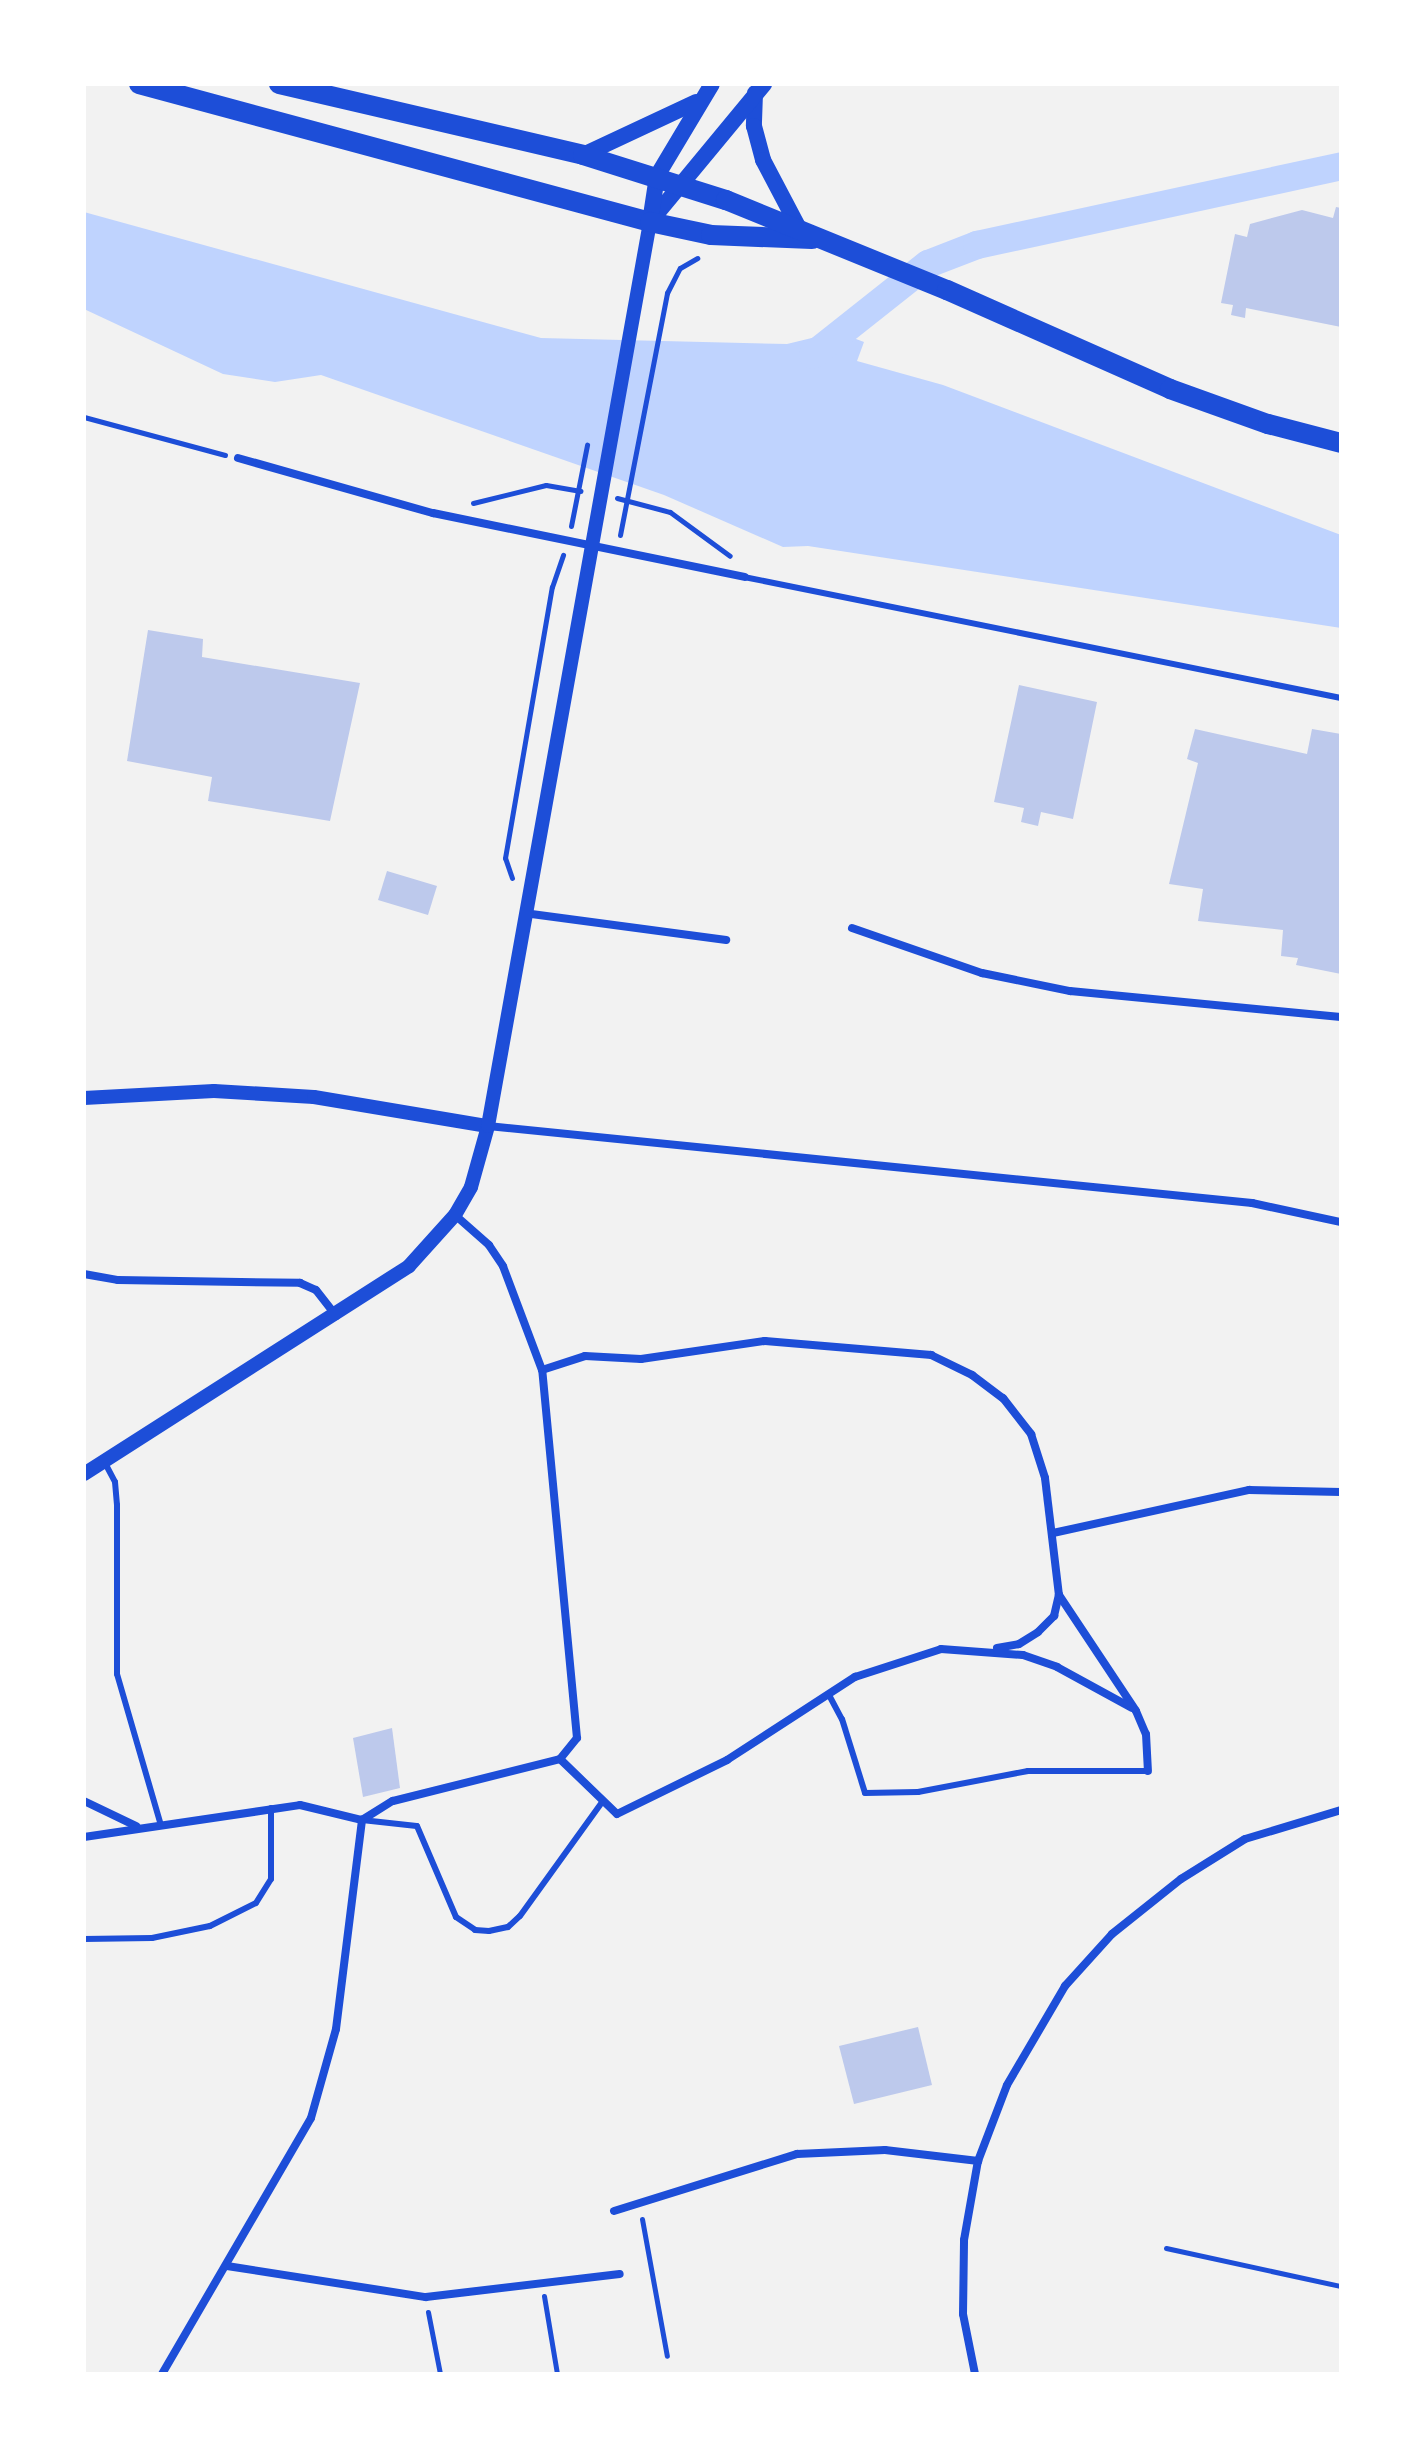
<!DOCTYPE html>
<style>
body{margin:0}
#map{position:relative;width:1425px;height:2458px;overflow:hidden;background:#f2f2f2;font-family:Manrope,sans-serif}
div>[style]{position:absolute}
.water>*{inset:0;background:#bfd3fe}
.canal>*{height:28px;margin:-14px;padding:0 14px;transform-origin:14px;border-radius:14px;background:#bfd3fe}
.building>*{inset:0;background:#bdc9ec}
.path>*{height:5px;margin:-2.5px;padding:0 2.5px;transform-origin:2.5px;border-radius:2.5px;background:#1d4ed8}
.service>*{height:6px;margin:-3px;padding:0 3px;transform-origin:3px;border-radius:3px;background:#1d4ed8}
.minor>*{height:8px;margin:-4px;padding:0 4px;transform-origin:4px;border-radius:4px;background:#1d4ed8}
.tertiary>*{height:14px;margin:-7px;padding:0 7px;transform-origin:7px;border-radius:7px;background:#1d4ed8}
.secondary>*{height:16px;margin:-8px;padding:0 8px;transform-origin:8px;border-radius:8px;background:#1d4ed8}
.primary>*{height:20px;margin:-10px;padding:0 10px;transform-origin:10px;border-radius:10px;background:#1d4ed8}
span{translate:-50% -50%;white-space:nowrap;text-align:center;line-height:1.15;-webkit-text-stroke:7px #fff;paint-order:stroke}
.frame{position:absolute;inset:0;border:86px solid #fff;pointer-events:none}
</style>
<div id="map">
<div class="water">
<i style="clip-path:polygon(84px 212px,541px 338px,787px 344px,820px 336px,827px 328px,864px 342px,857px 361px,943px 385px,1341px 535px,1341px 628px,808px 546px,783px 547px,664px 495px,321px 375px,275px 382px,223px 374px,84px 309px)"></i>
</div>
<div class="canal">
<i style="left:813px;top:355px;width:147px;rotate:-38.4deg"></i>
<i style="left:928px;top:264px;width:53px;rotate:-21.2deg"></i>
<i style="left:977px;top:245px;width:372px;rotate:-12.2deg"></i>
</div>
<div class="building">
<i style="clip-path:polygon(1336px 207px,1341px 208px,1341px 327px,1246px 308px,1245px 318px,1231px 315px,1233px 305px,1221px 303px,1235px 234px,1247px 237px,1250px 224px,1302px 210px,1333px 218px)"></i>
<i style="clip-path:polygon(148px 630px,203px 639px,202px 657px,360px 683px,330px 821px,208px 801px,212px 777px,127px 761px)"></i>
<i style="clip-path:polygon(1019px 685px,1097px 702px,1073px 819px,1041px 812px,1038px 826px,1021px 822px,1024px 808px,994px 802px)"></i>
<i style="clip-path:polygon(1195px 729px,1307px 754px,1312px 729px,1341px 734px,1341px 974px,1296px 965px,1298px 958px,1281px 956px,1283px 930px,1198px 921px,1203px 889px,1169px 884px,1198px 763px,1187px 759px)"></i>
<i style="clip-path:polygon(387px 871px,437px 886px,428px 915px,378px 900px)"></i>
<i style="clip-path:polygon(392px 1728px,400px 1788px,363px 1797px,353px 1738px)"></i>
<i style="clip-path:polygon(918px 2027px,932px 2085px,854px 2104px,839px 2046px)"></i>
</div>
<div class="path">
<i style="left:84px;top:417px;width:146px;rotate:15.1deg"></i>
<i style="left:617px;top:498px;width:55px;rotate:14.8deg"></i>
<i style="left:670px;top:512px;width:74px;rotate:36.3deg"></i>
<i style="left:473px;top:503px;width:75px;rotate:-13.9deg"></i>
<i style="left:546px;top:485px;width:35px;rotate:10deg"></i>
<i style="left:571px;top:526px;width:83px;rotate:-78.8deg"></i>
<i style="left:620px;top:535px;width:247px;rotate:-79deg"></i>
<i style="left:667px;top:293px;width:28px;rotate:-63deg"></i>
<i style="left:680px;top:268px;width:20px;rotate:-30deg"></i>
<i style="left:512px;top:878px;width:21px;rotate:-109deg"></i>
<i style="left:505px;top:858px;width:275px;rotate:-80.2deg"></i>
<i style="left:552px;top:587px;width:34px;rotate:-71deg"></i>
<i style="left:642px;top:2219px;width:139px;rotate:79.7deg"></i>
<i style="left:1166px;top:2248px;width:179px;rotate:12.3deg"></i>
<i style="left:544px;top:2296px;width:79px;rotate:80.5deg"></i>
<i style="left:428px;top:2312px;width:63px;rotate:79deg"></i>
</div>
<div class="service">
<i style="left:744px;top:577px;width:609px;rotate:11.46deg"></i>
<i style="left:105px;top:1463px;width:21px;rotate:62deg"></i>
<i style="left:115px;top:1482px;width:23px;rotate:85deg"></i>
<i style="left:117px;top:1505px;width:169px;rotate:90deg"></i>
<i style="left:117px;top:1674px;width:154px;rotate:73.8deg"></i>
<i style="left:829px;top:1695px;width:27px;rotate:62deg"></i>
<i style="left:842px;top:1719px;width:77px;rotate:72.7deg"></i>
<i style="left:865px;top:1793px;width:53px;rotate:-1.1deg"></i>
<i style="left:918px;top:1792px;width:112px;rotate:-10.8deg"></i>
<i style="left:1028px;top:1771px;width:120px"></i>
<i style="left:362px;top:1820px;width:55px;rotate:6.2deg"></i>
<i style="left:417px;top:1826px;width:99px;rotate:66.8deg"></i>
<i style="left:456px;top:1917px;width:23px;rotate:34deg"></i>
<i style="left:475px;top:1930px;width:14px;rotate:4deg"></i>
<i style="left:489px;top:1931px;width:19px;rotate:-12deg"></i>
<i style="left:508px;top:1927px;width:16px;rotate:-43deg"></i>
<i style="left:520px;top:1916px;width:142px;rotate:-54.2deg"></i>
<i style="left:84px;top:1939px;width:68px;rotate:-0.8deg"></i>
<i style="left:152px;top:1938px;width:59px;rotate:-11.7deg"></i>
<i style="left:210px;top:1926px;width:51px;rotate:-26.6deg"></i>
<i style="left:256px;top:1903px;width:28px;rotate:-58deg"></i>
<i style="left:271px;top:1879px;width:71px;rotate:-90deg"></i>
</div>
<div class="minor">
<i style="left:238px;top:458px;width:203px;rotate:15.8deg"></i>
<i style="left:433px;top:513px;width:318px;rotate:11.6deg"></i>
<i style="left:524px;top:913px;width:204px;rotate:7.6deg"></i>
<i style="left:852px;top:928px;width:138px;rotate:19.1deg"></i>
<i style="left:982px;top:973px;width:90px;rotate:11.6deg"></i>
<i style="left:1070px;top:991px;width:272px;rotate:5.5deg"></i>
<i style="left:488px;top:1126px;width:768px;rotate:5.76deg"></i>
<i style="left:1252px;top:1203px;width:91px;rotate:12.1deg"></i>
<i style="left:84px;top:1274px;width:35px;rotate:10deg"></i>
<i style="left:118px;top:1280px;width:182px;rotate:0.9deg"></i>
<i style="left:300px;top:1283px;width:17px;rotate:24deg"></i>
<i style="left:316px;top:1290px;width:33px;rotate:52deg"></i>
<i style="left:542px;top:1370px;width:45px;rotate:-18deg"></i>
<i style="left:585px;top:1356px;width:56px;rotate:3.1deg"></i>
<i style="left:641px;top:1359px;width:125px;rotate:-8.3deg"></i>
<i style="left:765px;top:1341px;width:167px;rotate:4.8deg"></i>
<i style="left:931px;top:1355px;width:46px;rotate:26deg"></i>
<i style="left:972px;top:1375px;width:39px;rotate:37deg"></i>
<i style="left:1003px;top:1398px;width:46px;rotate:52.1deg"></i>
<i style="left:1031px;top:1434px;width:46px;rotate:72.3deg"></i>
<i style="left:1045px;top:1478px;width:118px;rotate:83.2deg"></i>
<i style="left:1059px;top:1595px;width:139px;rotate:56.4deg"></i>
<i style="left:1136px;top:1711px;width:25px;rotate:67deg"></i>
<i style="left:1146px;top:1734px;width:37px;rotate:87deg"></i>
<i style="left:1053px;top:1533px;width:201px;rotate:-12.4deg"></i>
<i style="left:1249px;top:1490px;width:92px;rotate:1.2deg"></i>
<i style="left:997px;top:1648px;width:22px;rotate:-10deg"></i>
<i style="left:1019px;top:1644px;width:22px;rotate:-32deg"></i>
<i style="left:1038px;top:1632px;width:23px;rotate:-45deg"></i>
<i style="left:1054px;top:1616px;width:22px;rotate:-77deg"></i>
<i style="left:560px;top:1759px;width:79px;rotate:44deg"></i>
<i style="left:617px;top:1814px;width:123px;rotate:-26.1deg"></i>
<i style="left:727px;top:1760px;width:153px;rotate:-33deg"></i>
<i style="left:855px;top:1677px;width:90px;rotate:-18deg"></i>
<i style="left:941px;top:1649px;width:82px;rotate:4.2deg"></i>
<i style="left:1023px;top:1655px;width:36px;rotate:19deg"></i>
<i style="left:1057px;top:1667px;width:85px;rotate:28.7deg"></i>
<i style="left:84px;top:1801px;width:58px;rotate:25.7deg"></i>
<i style="left:84px;top:1837px;width:218px;rotate:-8.4deg"></i>
<i style="left:300px;top:1805px;width:64px;rotate:13.6deg"></i>
<i style="left:614px;top:2211px;width:192px;rotate:-17.3deg"></i>
<i style="left:797px;top:2154px;width:88px;rotate:-2.6deg"></i>
<i style="left:885px;top:2150px;width:94px;rotate:6.7deg"></i>
<i style="left:227px;top:2266px;width:201px;rotate:8.9deg"></i>
<i style="left:426px;top:2297px;width:195px;rotate:-6.8deg"></i>
<i style="left:162px;top:2374px;width:296px;rotate:-59.8deg"></i>
<i style="left:311px;top:2118px;width:92px;rotate:-74.3deg"></i>
<i style="left:336px;top:2029px;width:211px;rotate:-82.9deg"></i>
<i style="left:362px;top:1820px;width:36px;rotate:-32deg"></i>
<i style="left:393px;top:1801px;width:172px;rotate:-14.1deg"></i>
<i style="left:560px;top:1759px;width:27px;rotate:-51deg"></i>
<i style="left:577px;top:1738px;width:370px;rotate:-95.4deg"></i>
<i style="left:542px;top:1370px;width:111px;rotate:-110.6deg"></i>
<i style="left:503px;top:1266px;width:25px;rotate:-124deg"></i>
<i style="left:489px;top:1245px;width:45px;rotate:-138.6deg"></i>
<i style="left:975px;top:2374px;width:61px;rotate:-101.3deg"></i>
<i style="left:963px;top:2314px;width:74px;rotate:-89.2deg"></i>
<i style="left:964px;top:2240px;width:80px;rotate:-80deg"></i>
<i style="left:978px;top:2161px;width:81px;rotate:-69.1deg"></i>
<i style="left:1007px;top:2085px;width:115px;rotate:-59.6deg"></i>
<i style="left:1065px;top:1986px;width:70px;rotate:-47.9deg"></i>
<i style="left:1112px;top:1934px;width:88px;rotate:-38.6deg"></i>
<i style="left:1181px;top:1879px;width:75px;rotate:-32deg"></i>
<i style="left:1245px;top:1839px;width:100px;rotate:-16.8deg"></i>
</div>
<div class="tertiary">
<i style="left:84px;top:1098px;width:130px;rotate:-3.1deg"></i>
<i style="left:214px;top:1091px;width:100px;rotate:3.4deg"></i>
<i style="left:314px;top:1097px;width:176px;rotate:9.5deg"></i>
<i style="left:84px;top:1474px;width:386px;rotate:-32.6deg"></i>
<i style="left:409px;top:1266px;width:69px;rotate:-48deg"></i>
<i style="left:455px;top:1215px;width:32px;rotate:-60deg"></i>
<i style="left:471px;top:1187px;width:63px;rotate:-74.4deg"></i>
<i style="left:488px;top:1126px;width:918px;rotate:-79.84deg"></i>
</div>
<div class="secondary">
<i style="left:755px;top:93px;width:33px;rotate:92deg"></i>
<i style="left:754px;top:126px;width:35px;rotate:75deg"></i>
<i style="left:763px;top:160px;width:81px;rotate:62.2deg"></i>
<i style="left:583px;top:155px;width:125px;rotate:-25.1deg"></i>
<i style="left:650px;top:222px;width:179px;rotate:-50.4deg"></i>
<i style="left:650px;top:222px;width:47px;rotate:-81.3deg"></i>
<i style="left:657px;top:176px;width:107px;rotate:-59.1deg"></i>
</div>
<div class="primary">
<i style="left:139px;top:84px;width:529px;rotate:15.11deg"></i>
<i style="left:650px;top:222px;width:62px;rotate:12deg"></i>
<i style="left:711px;top:235px;width:101px;rotate:2.3deg"></i>
<i style="left:279px;top:84px;width:312px;rotate:13.1deg"></i>
<i style="left:583px;top:155px;width:150px;rotate:17.5deg"></i>
<i style="left:726px;top:200px;width:239px;rotate:22.2deg"></i>
<i style="left:947px;top:290px;width:244px;rotate:23.9deg"></i>
<i style="left:1170px;top:389px;width:104px;rotate:19.7deg"></i>
<i style="left:1268px;top:424px;width:75px;rotate:14.6deg"></i>
</div>
<div class="frame"></div>
</div>
